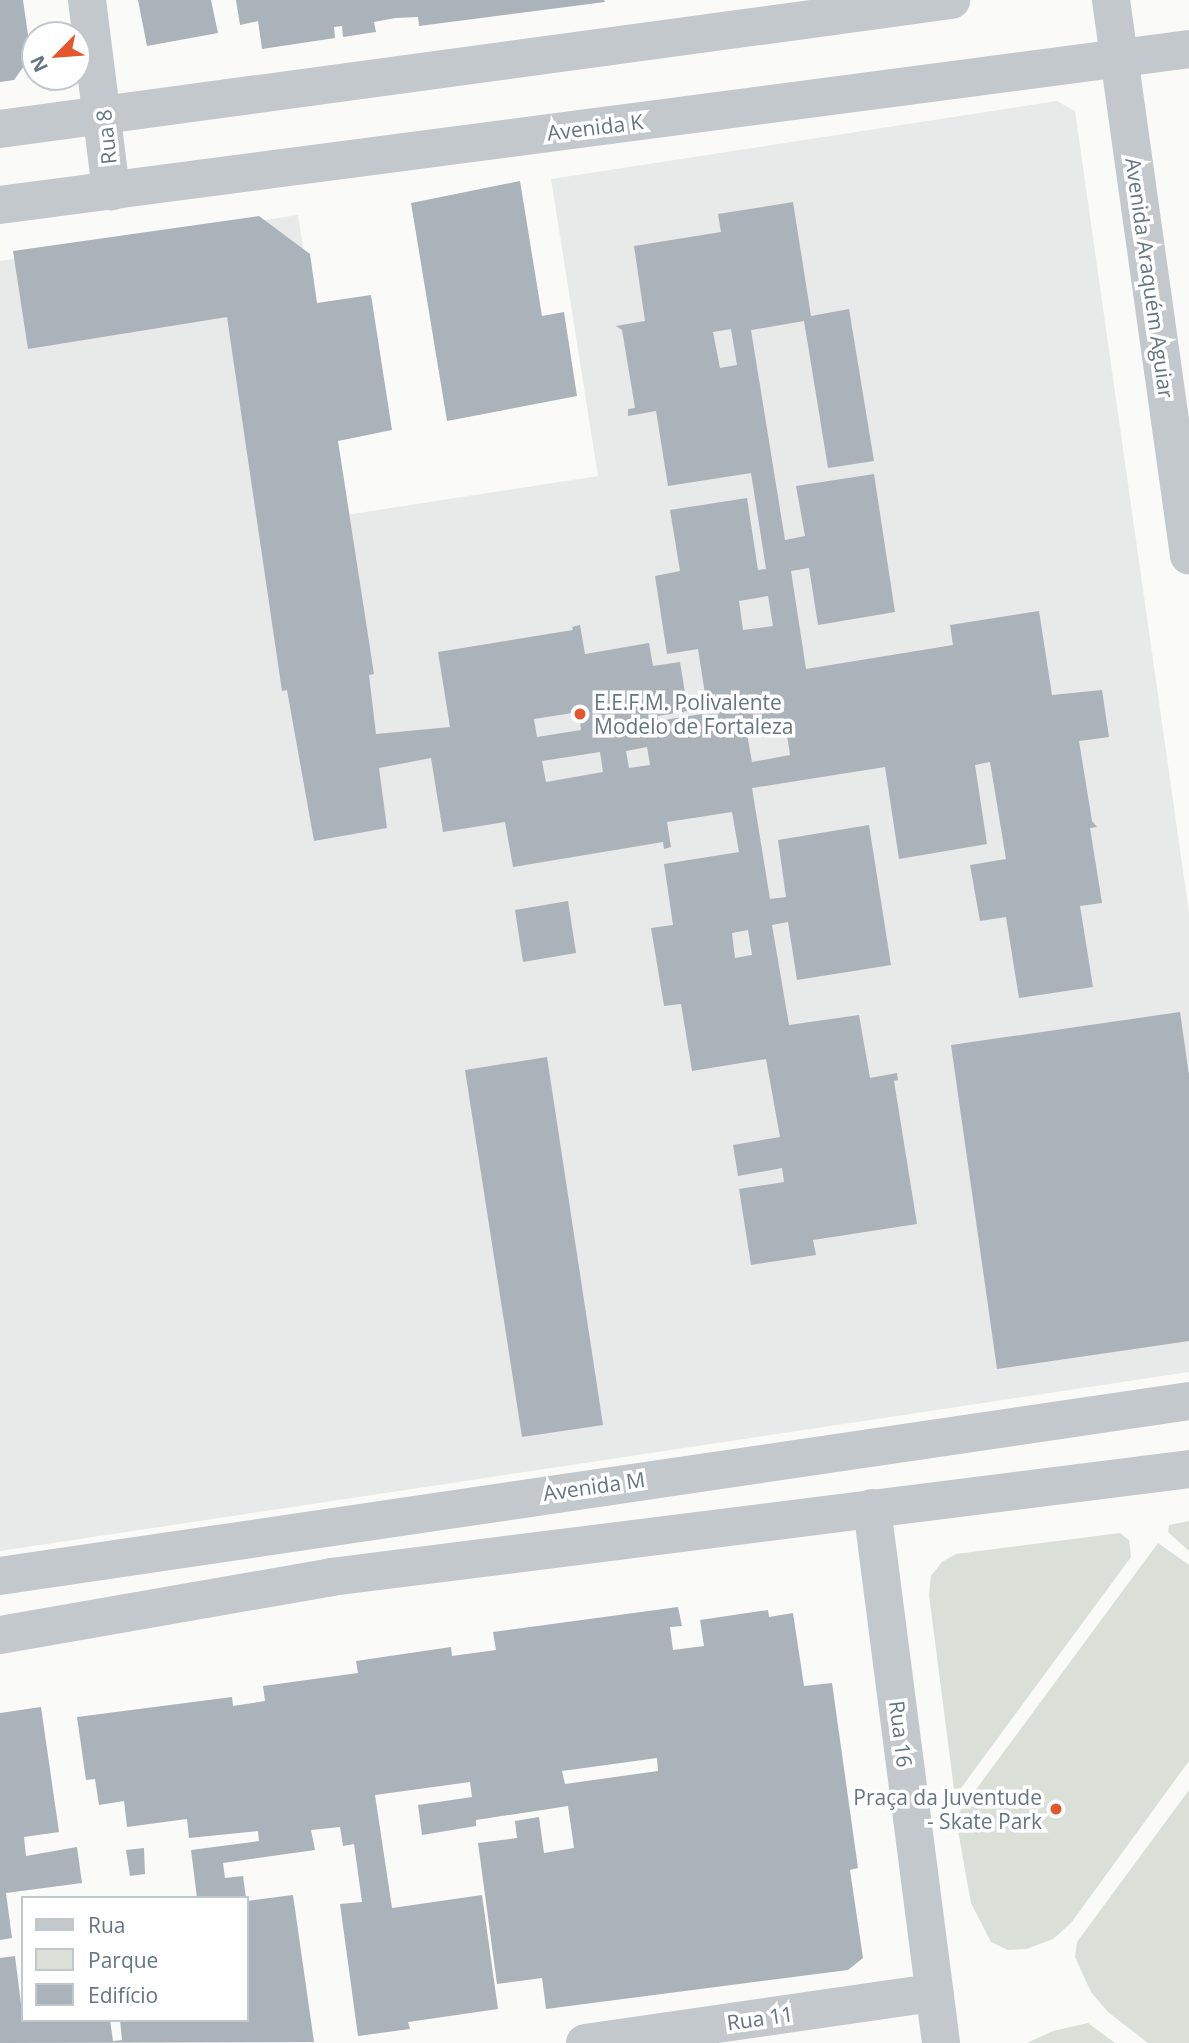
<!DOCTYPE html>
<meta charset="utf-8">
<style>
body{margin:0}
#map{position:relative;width:1189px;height:2043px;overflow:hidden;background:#fafaf8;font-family:"Open Sans",sans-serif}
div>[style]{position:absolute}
.built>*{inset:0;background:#e8e9e9}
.green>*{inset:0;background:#dadfd7}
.building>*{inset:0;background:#aab3b9}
.minor>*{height:38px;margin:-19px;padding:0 19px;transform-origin:19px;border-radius:19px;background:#c3c8cc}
.dots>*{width:19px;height:19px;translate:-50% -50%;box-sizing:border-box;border:4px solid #fff;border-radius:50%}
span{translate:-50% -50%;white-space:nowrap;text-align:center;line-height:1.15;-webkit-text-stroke:7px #fff;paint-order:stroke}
.street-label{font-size:21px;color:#657683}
.poi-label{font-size:21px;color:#657683}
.left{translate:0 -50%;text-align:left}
.right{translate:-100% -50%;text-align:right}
.legend{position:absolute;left:21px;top:1896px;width:228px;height:126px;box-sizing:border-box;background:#fff;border:2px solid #c1c8cd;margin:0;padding:9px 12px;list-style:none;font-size:21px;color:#657683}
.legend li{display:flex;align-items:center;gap:14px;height:35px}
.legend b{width:35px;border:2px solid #c1c8cd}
.north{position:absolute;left:21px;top:21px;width:70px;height:70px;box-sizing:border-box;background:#fff;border:2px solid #c1c8cd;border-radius:50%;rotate:245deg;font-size:19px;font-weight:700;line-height:28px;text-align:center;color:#657683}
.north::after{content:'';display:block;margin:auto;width:24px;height:32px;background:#e4572e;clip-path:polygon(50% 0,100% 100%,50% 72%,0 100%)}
</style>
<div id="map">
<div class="built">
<i style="clip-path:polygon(1057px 101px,1075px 111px,1189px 913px,1189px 1372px,0 1551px,0 261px,298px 215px,346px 515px,598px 476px,551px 179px)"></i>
</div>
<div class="green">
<i style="clip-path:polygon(1189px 1521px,1189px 1551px,1168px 1532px,1169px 1525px)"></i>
<i style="clip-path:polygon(1120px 1533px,1129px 1540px,1131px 1557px,961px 1788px,954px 1789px,929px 1595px,931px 1576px,942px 1562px,956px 1554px)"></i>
<i style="clip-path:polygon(1158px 1543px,1189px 1565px,1189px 1761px,1071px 1923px,1053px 1939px,1026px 1949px,1008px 1950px,991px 1942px,971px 1903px,957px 1825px,960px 1811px)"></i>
<i style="clip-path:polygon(1189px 1790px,1189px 2043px,1148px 2043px,1108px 2012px,1091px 1992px,1075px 1957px,1077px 1942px)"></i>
<i style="clip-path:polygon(1088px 2023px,1115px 2043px,1027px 2043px,1053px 2031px)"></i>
</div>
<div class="building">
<i style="clip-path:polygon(0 0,23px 0,31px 56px,14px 80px,0 82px)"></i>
<i style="clip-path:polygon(138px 0,211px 0,218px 33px,147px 46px)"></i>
<i style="clip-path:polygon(236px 0,604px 0,605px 2px,419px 26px,418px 17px,395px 18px,374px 22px,376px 32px,343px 37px,342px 26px,334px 27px,335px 38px,262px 49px,258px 21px,240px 25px)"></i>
<i style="clip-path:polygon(520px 181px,542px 316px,564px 312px,577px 396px,447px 421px,411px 203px)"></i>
<i style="clip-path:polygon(evenodd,793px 202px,811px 316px,849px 309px,874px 461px,828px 468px,804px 321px,751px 330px,785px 540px,805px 536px,796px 486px,874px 474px,895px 612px,818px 625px,809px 568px,791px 571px,806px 669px,953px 645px,950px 625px,1039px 611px,1052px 695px,1102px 690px,1109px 737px,1079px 741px,1092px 821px,1097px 827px,1090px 828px,1102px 903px,1080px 906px,1093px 987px,1019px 998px,1006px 917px,980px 921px,970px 865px,1006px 859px,990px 762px,975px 765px,987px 844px,899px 859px,885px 767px,752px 788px,770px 899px,786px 897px,778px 840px,869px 825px,891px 965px,797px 980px,788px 922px,772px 925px,789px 1025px,859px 1015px,870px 1078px,897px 1073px,898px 1080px,894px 1081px,917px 1224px,813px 1240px,816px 1255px,751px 1265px,739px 1189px,784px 1182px,782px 1168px,738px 1176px,733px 1145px,780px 1137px,766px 1059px,692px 1071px,681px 1004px,664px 1006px,651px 928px,673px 925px,664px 864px,739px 852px,732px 812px,667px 822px,671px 847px,664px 849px,663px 842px,513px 867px,505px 822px,443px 832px,431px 758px,379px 768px,387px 828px,314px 841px,287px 690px,282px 691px,227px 317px,28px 349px,13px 251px,259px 216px,310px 254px,317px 303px,371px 295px,392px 430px,338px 441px,374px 674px,369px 675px,376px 734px,450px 727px,438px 652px,573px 630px,572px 627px,580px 625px,585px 654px,649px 643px,653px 666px,680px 662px,688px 711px,658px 716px,658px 721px,708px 713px,698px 649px,667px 654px,655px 576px,680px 571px,670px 510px,747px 498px,758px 570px,766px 569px,751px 473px,668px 486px,656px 411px,628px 416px,628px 409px,635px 408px,622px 330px,616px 326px,645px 321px,634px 246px,721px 232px,718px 214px,793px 202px,731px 329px,737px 365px,720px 368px,713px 332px,731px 329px,793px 202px,768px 596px,773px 626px,743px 630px,739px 601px,768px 596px,793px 202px,579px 712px,581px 730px,537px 737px,534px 719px,579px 712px,793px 202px,786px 728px,790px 755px,752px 762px,747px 734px,786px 728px,793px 202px,647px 747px,650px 765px,629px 768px,626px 751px,647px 747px,793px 202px,600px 752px,603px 772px,546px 782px,542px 761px,600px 752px,793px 202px,748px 930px,752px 955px,735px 958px,732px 933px,748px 930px)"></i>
<i style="clip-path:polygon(568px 901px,576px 953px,523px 962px,515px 910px)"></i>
<i style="clip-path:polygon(1180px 1012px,1189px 1075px,1189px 1341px,997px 1369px,951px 1045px)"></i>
<i style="clip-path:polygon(547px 1057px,603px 1425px,522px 1437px,465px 1070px)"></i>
<i style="clip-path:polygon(evenodd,678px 1607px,682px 1626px,670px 1627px,673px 1650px,704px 1646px,700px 1620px,768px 1610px,769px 1617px,793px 1613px,804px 1686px,832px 1683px,858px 1868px,850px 1870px,863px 1958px,848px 1970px,546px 2009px,542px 1978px,497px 1984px,478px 1843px,517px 1838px,515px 1821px,539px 1817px,544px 1853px,574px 1848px,568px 1806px,476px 1820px,476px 1826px,422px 1835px,418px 1805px,472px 1797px,470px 1782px,375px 1795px,392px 1908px,482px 1895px,498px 2009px,408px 2022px,410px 2029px,358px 2036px,340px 1904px,362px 1902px,354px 1844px,343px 1846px,340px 1827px,311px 1830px,315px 1850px,223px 1863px,225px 1878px,243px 1876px,246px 1898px,197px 1898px,191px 1850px,259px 1841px,258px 1831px,189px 1838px,187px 1819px,127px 1827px,124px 1801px,99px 1805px,95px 1779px,86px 1780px,77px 1717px,232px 1697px,233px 1706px,265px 1701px,263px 1686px,358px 1673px,356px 1661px,451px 1647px,452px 1656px,496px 1650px,493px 1632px,678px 1607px,657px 1758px,658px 1771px,565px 1784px,562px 1771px,657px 1758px)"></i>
<i style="clip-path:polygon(41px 1707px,59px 1832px,24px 1837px,26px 1856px,77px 1847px,82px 1883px,6px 1893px,12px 1938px,0 1940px,0 1713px)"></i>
<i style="clip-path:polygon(144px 1848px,145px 1874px,130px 1876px,126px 1850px)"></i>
<i style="clip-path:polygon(293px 1895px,314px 2042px,0 2043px,0 1958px,15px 1956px,23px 2020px,110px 2020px,113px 2041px,122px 2040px,120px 2020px,247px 2020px,247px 1901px)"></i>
</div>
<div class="minor">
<i style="left:87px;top:0;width:193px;rotate:82.8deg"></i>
<i style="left:1111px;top:0;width:561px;rotate:82.01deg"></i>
<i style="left:0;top:129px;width:960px;rotate:-7.72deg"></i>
<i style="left:0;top:205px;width:1199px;rotate:-7.47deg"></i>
<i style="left:872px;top:1508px;width:539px;rotate:82.65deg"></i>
<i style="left:0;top:1576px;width:1202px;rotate:-8.37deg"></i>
<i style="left:0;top:1635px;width:336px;rotate:-9.9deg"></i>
<i style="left:331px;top:1577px;width:865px;rotate:-7.17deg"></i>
<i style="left:585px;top:2043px;width:353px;rotate:-8.2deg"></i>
</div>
<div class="dots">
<i style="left:580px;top:714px;background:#e4572e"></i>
<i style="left:1056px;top:1809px;background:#e4572e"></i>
</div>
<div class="street-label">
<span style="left:595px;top:127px;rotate:-7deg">Avenida K</span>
<span style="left:106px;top:137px;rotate:-96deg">Rua 8</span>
<span style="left:1150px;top:278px;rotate:82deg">Avenida Araquém Aguiar</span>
<span style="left:594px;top:1486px;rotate:-8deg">Avenida M</span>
<span style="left:901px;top:1734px;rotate:83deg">Rua 16</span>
<span style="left:760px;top:2018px;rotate:-8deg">Rua 11</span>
</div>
<div class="poi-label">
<span class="left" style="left:594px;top:714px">E.E.F.M. Polivalente<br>Modelo de Fortaleza</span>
<span class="right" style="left:1042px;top:1809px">Praça da Juventude<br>- Skate Park</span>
</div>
<ul class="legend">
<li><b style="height:9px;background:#c3c8cc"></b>Rua</li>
<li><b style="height:19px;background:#dadfd7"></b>Parque</li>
<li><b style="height:19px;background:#aab3b9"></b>Edifício</li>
</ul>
<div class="north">N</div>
</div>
